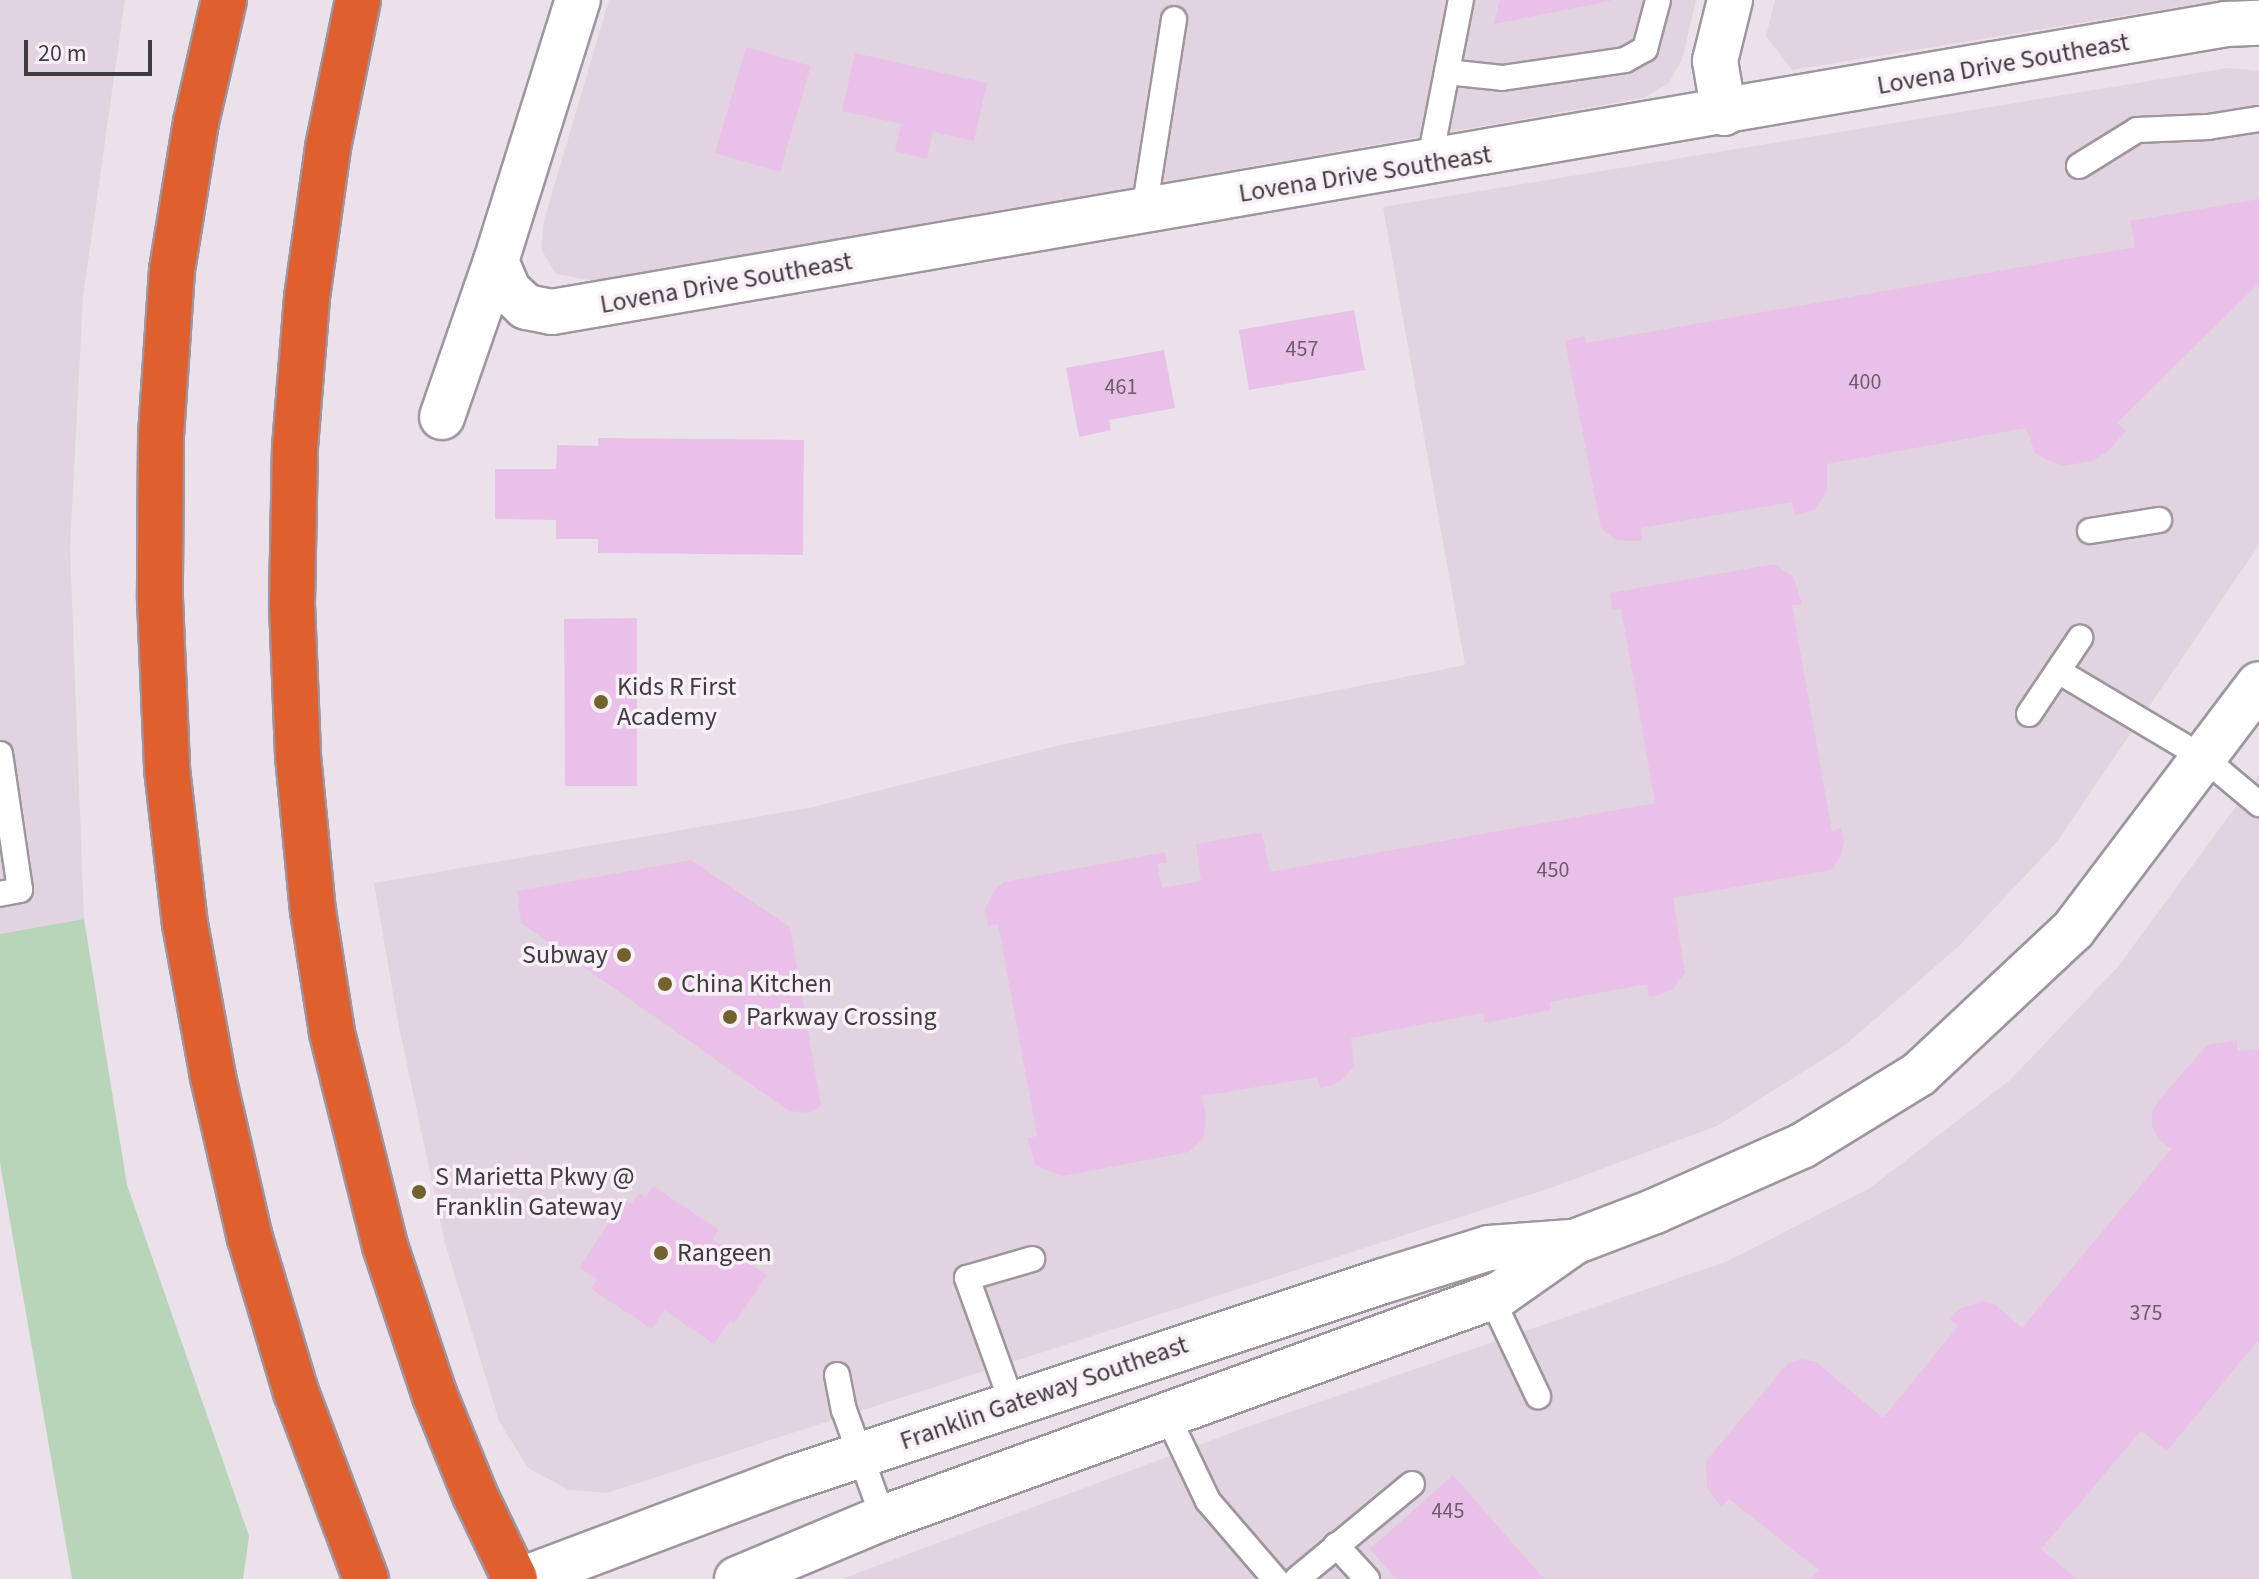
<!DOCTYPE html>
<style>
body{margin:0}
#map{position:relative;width:2259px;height:1579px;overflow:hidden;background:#ebe1ea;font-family:"Source Sans 3",sans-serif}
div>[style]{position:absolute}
.built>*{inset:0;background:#e2d3e1}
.green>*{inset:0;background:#b8d4b9}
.building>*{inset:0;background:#e9c1e8}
.roads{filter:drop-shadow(2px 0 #9e959e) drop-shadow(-2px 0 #9e959e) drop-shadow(0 2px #9e959e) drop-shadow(0 -2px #9e959e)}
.lane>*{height:24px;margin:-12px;padding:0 12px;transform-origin:12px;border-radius:12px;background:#fff}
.street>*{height:44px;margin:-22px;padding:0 22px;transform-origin:22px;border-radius:22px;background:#fff}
.highway>*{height:44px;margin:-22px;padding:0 22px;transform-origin:22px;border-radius:22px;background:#e05f2f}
.dots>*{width:22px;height:22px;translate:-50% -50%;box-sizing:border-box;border:4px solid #f8eff7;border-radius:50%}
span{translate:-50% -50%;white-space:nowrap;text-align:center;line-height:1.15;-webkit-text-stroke:7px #f8eff7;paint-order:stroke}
.number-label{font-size:22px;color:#6a5d69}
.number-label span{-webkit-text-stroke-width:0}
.street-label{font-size:26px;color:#3f3c3f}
.poi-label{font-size:26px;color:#3f3c3f}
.left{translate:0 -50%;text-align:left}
.right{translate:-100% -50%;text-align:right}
.scale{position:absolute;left:24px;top:40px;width:128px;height:36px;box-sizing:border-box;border:4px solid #3f3c3f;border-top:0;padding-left:10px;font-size:24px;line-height:28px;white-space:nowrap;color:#3f3c3f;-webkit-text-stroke:6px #f8eff7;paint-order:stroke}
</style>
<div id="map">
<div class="built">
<i style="clip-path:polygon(0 0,125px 0,83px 297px,70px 547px,84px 919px,0 934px)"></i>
<i style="clip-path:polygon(609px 0,1696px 0,1682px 60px,1668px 84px,1643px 98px,594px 281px,556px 274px,541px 249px,544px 220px)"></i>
<i style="clip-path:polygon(1775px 0,2221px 0,1792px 70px,1766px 36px)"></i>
<i style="clip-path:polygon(2228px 68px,2259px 71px,2259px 545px,2056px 843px,1959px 946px,1844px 1046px,1717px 1126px,1553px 1187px,607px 1493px,569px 1490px,528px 1468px,499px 1421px,445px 1243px,398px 1022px,374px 883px,809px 808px,1060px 745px,1465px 665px,1383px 207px)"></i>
<i style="clip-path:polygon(2259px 775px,2259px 1579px,842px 1579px,1247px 1427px,1728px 1261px,1870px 1188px,2010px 1080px,2117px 968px)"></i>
</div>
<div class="green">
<i style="clip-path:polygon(84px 919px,127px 1185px,249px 1536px,243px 1579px,72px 1579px,0 1163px,0 934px)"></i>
</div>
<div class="building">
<i style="clip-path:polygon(1500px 0,1610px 0,1610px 1px,1494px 24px)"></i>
<i style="clip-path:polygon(746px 47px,811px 66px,780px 172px,715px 153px)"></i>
<i style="clip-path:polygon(855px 53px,987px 83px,974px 141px,933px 132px,927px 159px,895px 151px,901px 124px,842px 111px)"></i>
<i style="clip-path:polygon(2259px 199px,2259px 283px,2117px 423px,2126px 431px,2107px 452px,2092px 461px,2063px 466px,2047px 460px,2035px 453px,2026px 428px,1827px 464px,1827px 491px,1815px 509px,1805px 513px,1795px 515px,1792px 502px,1641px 528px,1642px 540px,1632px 541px,1616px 540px,1601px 528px,1565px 341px,1584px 336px,1586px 343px,2135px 247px,2130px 221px)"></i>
<i style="clip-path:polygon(1354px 310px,1365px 370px,1249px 390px,1239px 330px)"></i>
<i style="clip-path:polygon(1164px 350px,1175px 408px,1109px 420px,1111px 430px,1079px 437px,1066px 368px)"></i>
<i style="clip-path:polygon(598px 438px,804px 440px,803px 555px,598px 553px,598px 539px,556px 539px,556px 520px,495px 519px,495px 469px,556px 469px,557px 445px,598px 446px)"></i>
<i style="clip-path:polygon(1774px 564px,1793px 576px,1802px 604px,1792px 605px,1832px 831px,1841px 828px,1844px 842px,1841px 856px,1831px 870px,1673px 898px,1685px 973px,1672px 990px,1661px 994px,1649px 997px,1647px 984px,1550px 1002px,1551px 1010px,1485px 1023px,1483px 1013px,1351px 1038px,1354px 1066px,1341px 1081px,1332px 1085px,1320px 1088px,1318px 1077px,1202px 1096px,1206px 1117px,1203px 1139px,1189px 1152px,1063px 1176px,1035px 1165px,1027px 1138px,1037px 1136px,998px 924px,988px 926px,985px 909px,995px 889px,1004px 882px,1165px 852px,1167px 863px,1157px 864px,1162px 888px,1201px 881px,1196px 844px,1262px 832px,1270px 872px,1655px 803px,1621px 608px,1612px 610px,1610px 593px)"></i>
<i style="clip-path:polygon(637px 618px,637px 786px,565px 786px,564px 619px)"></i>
<i style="clip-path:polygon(691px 860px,790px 927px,821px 1106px,808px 1113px,789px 1111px,521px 923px,517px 891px)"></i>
<i style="clip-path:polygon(2237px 1040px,2237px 1051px,2259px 1049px,2259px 1339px,2167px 1451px,2141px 1431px,2041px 1549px,2077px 1579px,1811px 1579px,1819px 1570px,1729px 1499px,1721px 1507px,1707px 1488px,1706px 1461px,1787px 1364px,1802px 1359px,1816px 1362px,1883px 1418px,1958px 1326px,1950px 1319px,1959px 1309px,1982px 1301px,1996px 1305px,2022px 1328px,2171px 1149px,2158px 1139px,2152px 1126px,2152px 1112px,2159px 1100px,2207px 1045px)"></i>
<i style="clip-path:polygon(653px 1186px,719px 1230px,713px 1239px,767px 1275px,734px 1324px,730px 1321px,714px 1344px,664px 1310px,652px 1329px,591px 1289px,597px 1279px,579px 1268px,624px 1199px,631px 1204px,639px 1193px,646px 1197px)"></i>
<i style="clip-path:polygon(1453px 1475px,1544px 1579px,1396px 1579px,1370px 1549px)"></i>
</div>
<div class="roads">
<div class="lane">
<i style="left:1447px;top:72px;width:55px;rotate:6.2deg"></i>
<i style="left:1502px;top:78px;width:124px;rotate:-8.3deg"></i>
<i style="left:1625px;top:60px;width:23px;rotate:-29deg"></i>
<i style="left:1645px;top:49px;width:51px;rotate:-75.1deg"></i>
<i style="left:1429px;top:164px;width:167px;rotate:-79deg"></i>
<i style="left:2079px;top:166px;width:68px;rotate:-31.8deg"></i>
<i style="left:2137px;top:130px;width:71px;rotate:-2.4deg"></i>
<i style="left:2208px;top:127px;width:52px;rotate:-8.9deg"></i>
<i style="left:1144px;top:211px;width:194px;rotate:-81.1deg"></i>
<i style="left:2090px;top:531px;width:70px;rotate:-9.1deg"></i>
<i style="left:2058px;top:671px;width:170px;rotate:30.8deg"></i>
<i style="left:2204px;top:758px;width:72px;rotate:39.9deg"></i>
<i style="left:2029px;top:714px;width:92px;rotate:-56.1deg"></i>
<i style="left:0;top:754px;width:137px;rotate:81.6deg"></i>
<i style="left:20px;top:890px;width:20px;rotate:169deg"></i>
<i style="left:1491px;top:1297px;width:110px;rotate:64.6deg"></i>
<i style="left:837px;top:1375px;width:36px;rotate:79deg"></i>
<i style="left:844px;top:1410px;width:115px;rotate:70.1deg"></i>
<i style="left:1012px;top:1403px;width:133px;rotate:-109.8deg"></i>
<i style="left:967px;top:1278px;width:68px;rotate:-16.3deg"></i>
<i style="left:1167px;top:1415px;width:95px;rotate:64.5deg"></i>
<i style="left:1208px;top:1501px;width:103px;rotate:49.3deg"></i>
<i style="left:1336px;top:1545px;width:46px;rotate:47.6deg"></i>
<i style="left:1297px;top:1579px;width:149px;rotate:-39.6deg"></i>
</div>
<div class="street">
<i style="left:1724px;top:113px;width:53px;rotate:-99.8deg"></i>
<i style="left:1715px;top:61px;width:63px;rotate:-76.2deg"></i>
<i style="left:496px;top:261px;width:33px;rotate:67deg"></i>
<i style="left:509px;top:291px;width:23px;rotate:43deg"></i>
<i style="left:526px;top:307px;width:26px;rotate:11deg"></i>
<i style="left:552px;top:312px;width:1699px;rotate:-9.76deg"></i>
<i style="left:2226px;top:24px;width:33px;rotate:-2deg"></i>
<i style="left:442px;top:417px;width:165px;rotate:-70.9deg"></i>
<i style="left:496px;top:261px;width:274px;rotate:-72.6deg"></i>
<i style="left:523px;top:1579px;width:290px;rotate:-20.6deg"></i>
<i style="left:795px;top:1477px;width:620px;rotate:-18.43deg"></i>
<i style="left:1383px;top:1281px;width:111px;rotate:-17.3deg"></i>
<i style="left:1489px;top:1248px;width:82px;rotate:-4.2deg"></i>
<i style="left:737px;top:1579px;width:158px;rotate:-22.7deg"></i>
<i style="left:883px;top:1518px;width:656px;rotate:-19.95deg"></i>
<i style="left:1500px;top:1294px;width:90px;rotate:-35.1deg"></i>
<i style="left:1574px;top:1242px;width:87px;rotate:-20.9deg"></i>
<i style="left:1655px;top:1211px;width:161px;rotate:-23.9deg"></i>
<i style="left:1802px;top:1146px;width:137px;rotate:-31.6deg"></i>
<i style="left:1919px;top:1074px;width:211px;rotate:-43.1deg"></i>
<i style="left:2073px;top:930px;width:308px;rotate:-52.9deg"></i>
</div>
<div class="highway">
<i style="left:224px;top:0;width:125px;rotate:102.9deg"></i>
<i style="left:196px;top:122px;width:150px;rotate:99.2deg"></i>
<i style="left:172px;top:270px;width:166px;rotate:93.8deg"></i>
<i style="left:161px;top:436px;width:163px;rotate:90.4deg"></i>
<i style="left:160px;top:599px;width:170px;rotate:87.6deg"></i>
<i style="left:167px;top:769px;width:156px;rotate:83.4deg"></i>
<i style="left:185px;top:924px;width:156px;rotate:79.6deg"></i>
<i style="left:213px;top:1077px;width:165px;rotate:77.1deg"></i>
<i style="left:250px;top:1238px;width:161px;rotate:73.4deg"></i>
<i style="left:296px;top:1392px;width:200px;rotate:69.5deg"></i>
<i style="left:358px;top:0;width:151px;rotate:101.5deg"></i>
<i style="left:328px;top:148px;width:151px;rotate:98deg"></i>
<i style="left:307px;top:298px;width:149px;rotate:94.6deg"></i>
<i style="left:295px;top:447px;width:158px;rotate:91.1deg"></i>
<i style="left:292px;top:605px;width:151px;rotate:87.7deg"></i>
<i style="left:298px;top:756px;width:156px;rotate:84.5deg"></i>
<i style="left:313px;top:911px;width:123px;rotate:81.1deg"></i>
<i style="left:332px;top:1033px;width:219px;rotate:76deg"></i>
<i style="left:385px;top:1246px;width:158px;rotate:71.6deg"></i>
<i style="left:435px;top:1396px;width:107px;rotate:68deg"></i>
<i style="left:475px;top:1495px;width:93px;rotate:64.5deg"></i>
</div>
</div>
<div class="dots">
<i style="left:601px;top:702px;background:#716330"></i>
<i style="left:624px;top:955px;background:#716330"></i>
<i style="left:665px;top:984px;background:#716330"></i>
<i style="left:730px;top:1017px;background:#716330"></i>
<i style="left:419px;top:1192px;background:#716330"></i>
<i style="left:661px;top:1253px;background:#716330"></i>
</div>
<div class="number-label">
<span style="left:1302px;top:350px">457</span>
<span style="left:1865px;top:383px">400</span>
<span style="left:1121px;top:388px">461</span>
<span style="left:1553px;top:871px">450</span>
<span style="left:2146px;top:1314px">375</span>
<span style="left:1448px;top:1512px">445</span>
</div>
<div class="street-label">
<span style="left:2003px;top:64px;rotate:-10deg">Lovena Drive Southeast</span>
<span style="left:1365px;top:174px;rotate:-9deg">Lovena Drive Southeast</span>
<span style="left:726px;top:283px;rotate:-10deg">Lovena Drive Southeast</span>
<span style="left:1044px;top:1393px;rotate:-19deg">Franklin Gateway Southeast</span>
</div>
<div class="poi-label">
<span class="left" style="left:617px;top:702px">Kids R First<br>Academy</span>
<span class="right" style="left:608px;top:955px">Subway</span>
<span class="left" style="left:681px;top:984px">China Kitchen</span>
<span class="left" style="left:746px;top:1017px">Parkway Crossing</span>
<span class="left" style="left:435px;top:1192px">S Marietta Pkwy @<br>Franklin Gateway</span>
<span class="left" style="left:677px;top:1253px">Rangeen</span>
</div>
<div class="scale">20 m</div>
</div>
